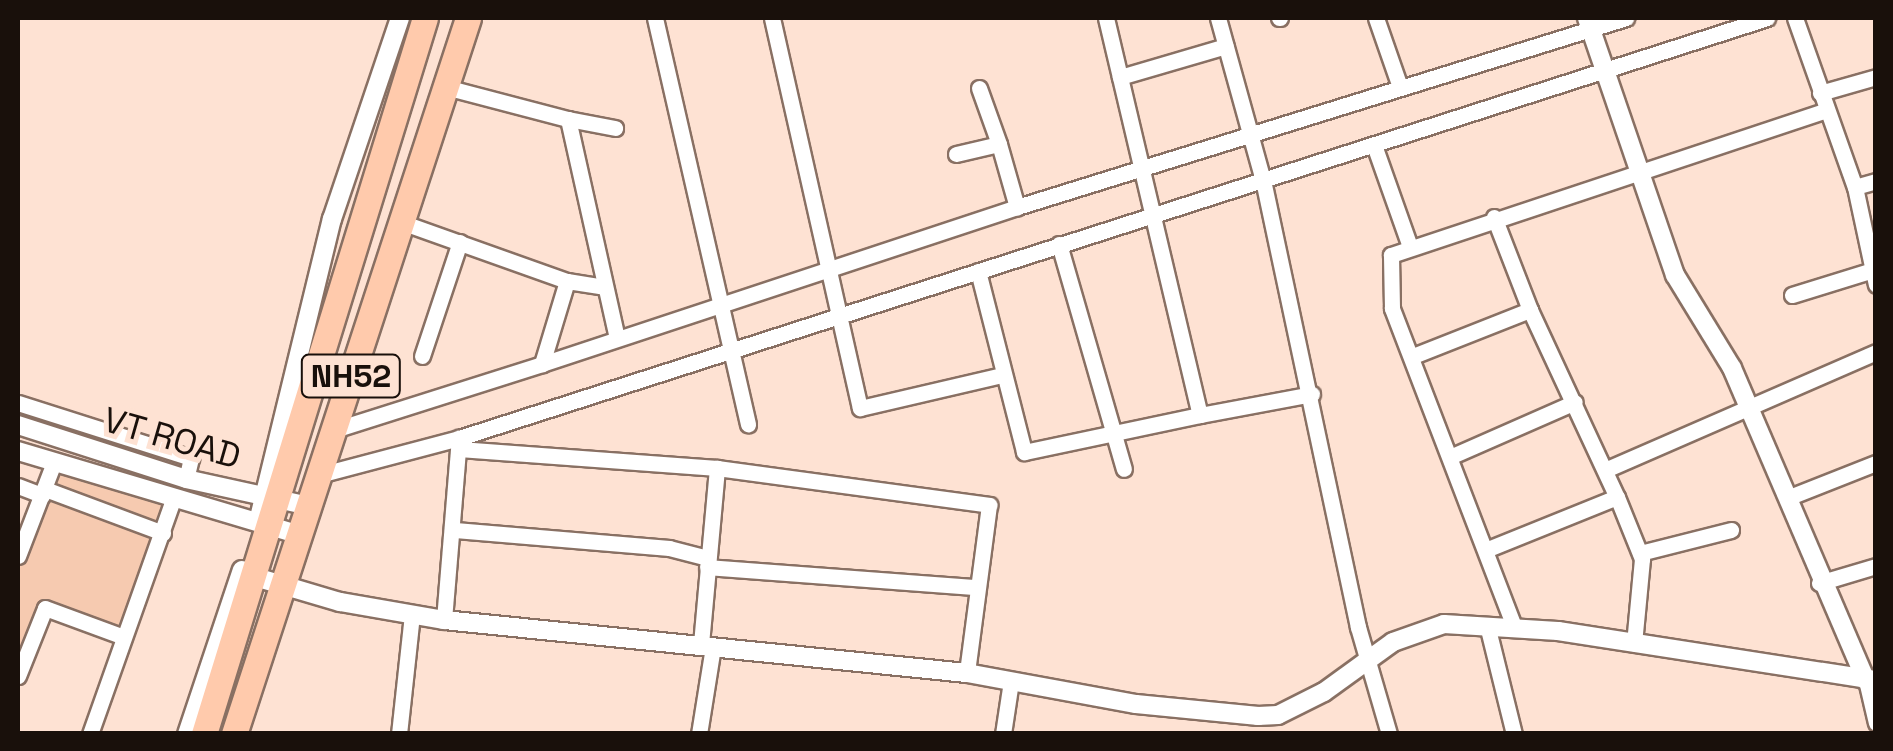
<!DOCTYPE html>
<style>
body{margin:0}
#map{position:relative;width:1893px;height:751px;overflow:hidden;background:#fee2d3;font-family:"Space Grotesk",sans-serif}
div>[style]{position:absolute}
.green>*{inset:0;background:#f6cab0}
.roads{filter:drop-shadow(2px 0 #897063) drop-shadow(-2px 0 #897063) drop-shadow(0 2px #897063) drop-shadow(0 -2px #897063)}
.minor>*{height:15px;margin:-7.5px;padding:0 7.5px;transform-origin:7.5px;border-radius:7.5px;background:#fff}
.tertiary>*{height:18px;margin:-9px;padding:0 9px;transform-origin:9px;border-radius:9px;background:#fff}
.trunk>*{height:25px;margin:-12.5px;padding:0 12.5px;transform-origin:12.5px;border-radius:12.5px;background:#ffcaac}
span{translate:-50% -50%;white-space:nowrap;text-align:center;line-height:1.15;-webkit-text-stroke:10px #fee2d3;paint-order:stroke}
.shield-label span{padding:2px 8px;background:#fee2d3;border:2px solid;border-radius:8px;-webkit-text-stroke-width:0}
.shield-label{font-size:32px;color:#19100b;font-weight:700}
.street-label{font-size:35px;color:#19100b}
.frame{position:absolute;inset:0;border:20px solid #19100b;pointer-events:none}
</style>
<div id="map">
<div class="green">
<i style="clip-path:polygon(54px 462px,173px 500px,124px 637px,45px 608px,18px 679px,18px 556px)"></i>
</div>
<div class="roads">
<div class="minor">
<i style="left:655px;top:18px;width:417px;rotate:77.1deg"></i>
<i style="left:772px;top:18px;width:400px;rotate:77.3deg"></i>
<i style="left:860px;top:408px;width:146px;rotate:-13.1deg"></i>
<i style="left:1106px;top:18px;width:408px;rotate:76.7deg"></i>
<i style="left:1200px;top:415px;width:114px;rotate:-10.6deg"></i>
<i style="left:1218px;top:18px;width:168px;rotate:74.5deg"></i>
<i style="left:1263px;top:180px;width:457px;rotate:78deg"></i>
<i style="left:1358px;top:627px;width:111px;rotate:73.8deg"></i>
<i style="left:1279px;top:18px;width:1px"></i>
<i style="left:1376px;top:18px;width:73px;rotate:70.8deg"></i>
<i style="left:1795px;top:18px;width:179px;rotate:70.5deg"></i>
<i style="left:1855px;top:187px;width:100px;rotate:77.9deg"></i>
<i style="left:1120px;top:77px;width:110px;rotate:-16.3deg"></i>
<i style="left:445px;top:87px;width:127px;rotate:14.6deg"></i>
<i style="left:568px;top:119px;width:224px;rotate:77.4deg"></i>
<i style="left:979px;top:88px;width:59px;rotate:70.3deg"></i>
<i style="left:1820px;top:93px;width:58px;rotate:-15.9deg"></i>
<i style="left:568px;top:119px;width:48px;rotate:10.8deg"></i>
<i style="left:1374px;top:145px;width:105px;rotate:70.5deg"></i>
<i style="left:956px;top:154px;width:44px;rotate:-13.1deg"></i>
<i style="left:999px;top:144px;width:66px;rotate:74.1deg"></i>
<i style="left:1855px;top:187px;width:22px;rotate:-16deg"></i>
<i style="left:1494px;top:217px;width:100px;rotate:68.8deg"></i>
<i style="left:401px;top:222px;width:176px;rotate:19.6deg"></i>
<i style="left:567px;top:281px;width:36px;rotate:9deg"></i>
<i style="left:1059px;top:244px;width:234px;rotate:73.9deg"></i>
<i style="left:978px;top:271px;width:187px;rotate:75.7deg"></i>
<i style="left:1024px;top:452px;width:180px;rotate:-11.9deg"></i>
<i style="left:567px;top:281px;width:87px;rotate:106.8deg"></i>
<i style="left:542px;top:364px;width:500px;rotate:-18.29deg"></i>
<i style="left:1017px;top:207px;width:638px;rotate:-17.24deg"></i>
<i style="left:1792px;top:295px;width:88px;rotate:-17.2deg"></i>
<i style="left:422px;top:356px;width:120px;rotate:-71.6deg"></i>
<i style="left:1413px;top:356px;width:126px;rotate:-21.5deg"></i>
<i style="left:1530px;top:310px;width:206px;rotate:65.1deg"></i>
<i style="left:18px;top:403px;width:182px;rotate:17.6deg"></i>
<i style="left:191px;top:458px;width:22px;rotate:103deg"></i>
<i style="left:334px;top:430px;width:218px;rotate:-17.6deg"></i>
<i style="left:459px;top:449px;width:259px;rotate:4.2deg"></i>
<i style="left:717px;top:468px;width:275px;rotate:7.7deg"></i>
<i style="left:989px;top:505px;width:169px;rotate:97.5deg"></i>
<i style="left:1452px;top:456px;width:134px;rotate:-23.7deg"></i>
<i style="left:1605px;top:470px;width:296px;rotate:-23.5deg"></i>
<i style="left:319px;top:475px;width:145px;rotate:-14.8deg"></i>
<i style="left:18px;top:486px;width:26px;rotate:21deg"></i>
<i style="left:45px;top:489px;width:126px;rotate:20.4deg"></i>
<i style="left:1787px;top:498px;width:96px;rotate:-21.5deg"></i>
<i style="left:455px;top:530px;width:215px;rotate:4.8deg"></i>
<i style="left:669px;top:548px;width:40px;rotate:14.4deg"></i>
<i style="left:1488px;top:549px;width:139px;rotate:-22deg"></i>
<i style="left:1617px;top:497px;width:67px;rotate:68deg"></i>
<i style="left:1642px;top:559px;width:85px;rotate:95.4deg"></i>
<i style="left:1640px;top:553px;width:94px;rotate:-14.2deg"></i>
<i style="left:18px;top:556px;width:101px;rotate:-69deg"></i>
<i style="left:707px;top:567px;width:270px;rotate:4.3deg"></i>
<i style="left:1819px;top:583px;width:59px;rotate:-16.6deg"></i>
<i style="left:444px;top:620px;width:183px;rotate:-85.3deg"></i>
<i style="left:459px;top:438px;width:1374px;rotate:-17.8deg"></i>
<i style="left:1487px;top:625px;width:112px;rotate:76.1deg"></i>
<i style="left:1515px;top:629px;width:344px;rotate:-111deg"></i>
<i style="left:1392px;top:308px;width:53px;rotate:-91.1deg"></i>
<i style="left:1391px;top:255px;width:459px;rotate:-18.4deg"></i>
<i style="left:701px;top:644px;width:177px;rotate:-84.8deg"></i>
<i style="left:18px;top:676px;width:73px;rotate:-68.3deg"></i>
<i style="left:45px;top:608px;width:84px;rotate:20.2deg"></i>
<i style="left:1866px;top:680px;width:44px;rotate:76.9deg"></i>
<i style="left:90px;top:734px;width:248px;rotate:-70.5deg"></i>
<i style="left:399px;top:734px;width:120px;rotate:-83.8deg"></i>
<i style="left:699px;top:734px;width:88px;rotate:-80.9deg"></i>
<i style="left:1003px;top:734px;width:54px;rotate:-81.4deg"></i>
</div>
<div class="tertiary">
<i style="left:1587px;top:18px;width:272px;rotate:71.1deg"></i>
<i style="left:1675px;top:275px;width:109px;rotate:58.5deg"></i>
<i style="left:1732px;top:368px;width:340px;rotate:66.8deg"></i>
<i style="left:18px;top:425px;width:176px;rotate:17.8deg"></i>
<i style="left:186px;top:479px;width:126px;rotate:12.4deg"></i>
<i style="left:18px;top:451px;width:294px;rotate:16.6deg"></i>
<i style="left:258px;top:522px;width:312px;rotate:-76.3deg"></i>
<i style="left:332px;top:219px;width:212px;rotate:-71.3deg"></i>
<i style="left:252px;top:576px;width:92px;rotate:16.5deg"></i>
<i style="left:340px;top:602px;width:106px;rotate:9.8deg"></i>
<i style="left:444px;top:620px;width:526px;rotate:5.79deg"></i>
<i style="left:967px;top:673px;width:172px;rotate:10.4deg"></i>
<i style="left:1136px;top:704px;width:123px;rotate:5.6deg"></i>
<i style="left:1258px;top:716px;width:20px;rotate:-3deg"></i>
<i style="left:1278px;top:715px;width:51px;rotate:-26.6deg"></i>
<i style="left:1324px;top:692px;width:85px;rotate:-35.9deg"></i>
<i style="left:1393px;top:642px;width:54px;rotate:-19.4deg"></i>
<i style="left:1444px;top:624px;width:114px;rotate:3.5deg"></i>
<i style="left:1558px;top:631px;width:322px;rotate:8.8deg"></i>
<i style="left:187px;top:734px;width:173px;rotate:-71.5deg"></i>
</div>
<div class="trunk">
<i style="left:204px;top:734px;width:749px;rotate:-72.85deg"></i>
<i style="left:234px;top:734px;width:753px;rotate:-71.9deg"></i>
</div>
</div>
<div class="shield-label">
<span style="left:351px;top:376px">NH52</span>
</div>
<div class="street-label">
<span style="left:172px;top:438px;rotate:16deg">VT ROAD</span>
</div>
<div class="frame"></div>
</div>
